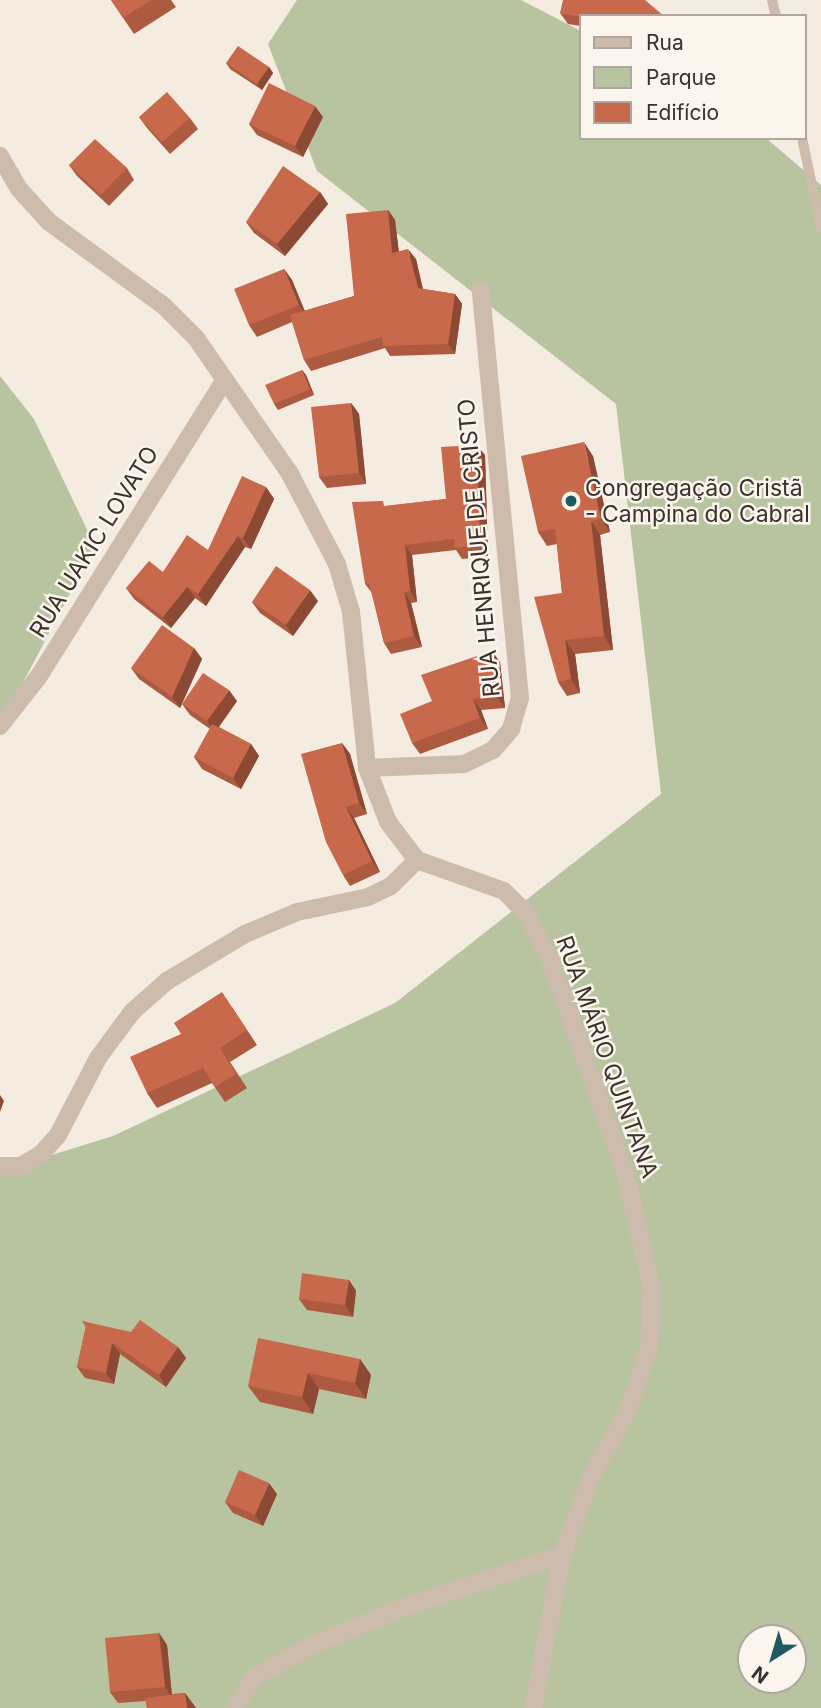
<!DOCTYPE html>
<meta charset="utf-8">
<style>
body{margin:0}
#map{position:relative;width:821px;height:1708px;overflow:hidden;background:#f4ebe1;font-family:Inter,sans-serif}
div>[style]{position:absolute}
.green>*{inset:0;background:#b8c4a0}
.lane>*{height:10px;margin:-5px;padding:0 5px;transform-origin:5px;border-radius:5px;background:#cdbbac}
.street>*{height:18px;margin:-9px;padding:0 9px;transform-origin:9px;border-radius:9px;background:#cdbbac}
.wall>*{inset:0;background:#ac5a40}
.shaded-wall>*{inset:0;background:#8c4a34}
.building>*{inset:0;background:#c8694b}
.dots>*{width:19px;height:19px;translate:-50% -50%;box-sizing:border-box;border:4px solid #fbf5ee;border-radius:50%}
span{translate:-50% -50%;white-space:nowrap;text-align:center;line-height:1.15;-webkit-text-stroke:5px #fbf5ee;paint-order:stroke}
.poi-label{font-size:23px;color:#3b302b}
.left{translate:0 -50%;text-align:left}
.street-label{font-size:23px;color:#3b302b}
.legend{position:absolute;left:579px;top:14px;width:228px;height:126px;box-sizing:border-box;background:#fbf5ee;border:2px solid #aea6a0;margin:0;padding:9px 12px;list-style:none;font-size:21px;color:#3b302b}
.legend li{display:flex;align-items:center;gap:14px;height:35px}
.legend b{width:35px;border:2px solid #aea6a0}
.north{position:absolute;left:737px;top:1624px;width:70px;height:70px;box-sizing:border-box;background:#fbf5ee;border:2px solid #aea6a0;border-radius:50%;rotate:217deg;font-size:19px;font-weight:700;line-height:28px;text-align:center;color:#3b302b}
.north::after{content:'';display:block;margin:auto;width:24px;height:32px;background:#1f5a5e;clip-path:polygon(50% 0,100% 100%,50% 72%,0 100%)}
</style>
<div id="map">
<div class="green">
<i style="clip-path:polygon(evenodd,297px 0,521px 0,581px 31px,581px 138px,766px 138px,821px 185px,821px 1708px,0 1708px,0 1171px,113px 1136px,395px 1003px,661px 794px,616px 404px,317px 171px,268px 44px,297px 0,751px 1638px,793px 1638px,793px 1680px,751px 1680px,751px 1638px)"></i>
<i style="clip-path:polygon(0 376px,34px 419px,95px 546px,17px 694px,0 713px)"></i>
</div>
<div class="lane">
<i style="left:772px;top:0;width:16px;rotate:76deg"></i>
<i style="left:802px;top:138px;width:92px;rotate:78.1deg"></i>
</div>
<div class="street">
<i style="left:0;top:156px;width:39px;rotate:60deg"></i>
<i style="left:20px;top:190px;width:43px;rotate:47.8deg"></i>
<i style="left:49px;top:222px;width:142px;rotate:36.1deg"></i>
<i style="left:164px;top:306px;width:45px;rotate:45deg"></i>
<i style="left:196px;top:338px;width:165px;rotate:55.3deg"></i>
<i style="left:290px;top:474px;width:102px;rotate:62.4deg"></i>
<i style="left:337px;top:564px;width:50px;rotate:73.7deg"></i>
<i style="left:351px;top:612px;width:157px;rotate:84.1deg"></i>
<i style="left:367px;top:768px;width:58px;rotate:68.7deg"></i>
<i style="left:388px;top:822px;width:48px;rotate:52.7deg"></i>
<i style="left:417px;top:860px;width:92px;rotate:19.6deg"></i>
<i style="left:504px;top:891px;width:31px;rotate:45deg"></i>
<i style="left:526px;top:913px;width:50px;rotate:62.4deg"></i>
<i style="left:549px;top:957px;width:232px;rotate:70.6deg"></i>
<i style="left:626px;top:1176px;width:116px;rotate:77deg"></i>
<i style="left:652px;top:1289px;width:59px;rotate:92.9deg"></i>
<i style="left:649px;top:1348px;width:68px;rotate:109deg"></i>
<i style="left:627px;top:1412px;width:70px;rotate:119.1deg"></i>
<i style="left:593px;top:1473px;width:88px;rotate:110.7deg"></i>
<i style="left:562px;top:1555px;width:156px;rotate:100.7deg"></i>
<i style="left:0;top:726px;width:63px;rotate:-52deg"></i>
<i style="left:39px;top:676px;width:350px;rotate:-57.9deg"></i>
<i style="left:367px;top:768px;width:97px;rotate:-2.4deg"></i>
<i style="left:464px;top:764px;width:32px;rotate:-26deg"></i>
<i style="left:493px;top:750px;width:28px;rotate:-49deg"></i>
<i style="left:511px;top:729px;width:32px;rotate:-74deg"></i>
<i style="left:520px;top:698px;width:410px;rotate:-95.5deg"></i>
<i style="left:0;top:1166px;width:21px"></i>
<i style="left:21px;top:1166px;width:23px;rotate:-31deg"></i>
<i style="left:41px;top:1154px;width:25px;rotate:-48deg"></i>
<i style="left:58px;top:1135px;width:87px;rotate:-62.5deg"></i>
<i style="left:98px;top:1058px;width:57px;rotate:-53.5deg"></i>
<i style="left:132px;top:1012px;width:47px;rotate:-41.5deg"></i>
<i style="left:167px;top:981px;width:91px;rotate:-31.1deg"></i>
<i style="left:245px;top:934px;width:56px;rotate:-22.9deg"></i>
<i style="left:297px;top:912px;width:73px;rotate:-11.9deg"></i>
<i style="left:368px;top:897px;width:25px;rotate:-26deg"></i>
<i style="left:391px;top:886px;width:37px;rotate:-45deg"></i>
<i style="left:234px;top:1708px;width:37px;rotate:-56deg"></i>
<i style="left:255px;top:1677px;width:63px;rotate:-29.4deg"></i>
<i style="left:310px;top:1646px;width:102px;rotate:-22.5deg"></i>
<i style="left:404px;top:1607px;width:166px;rotate:-18.2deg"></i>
</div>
<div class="wall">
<i style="clip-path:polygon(111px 0,171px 0,176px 7px,134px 34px)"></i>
<i style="clip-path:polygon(560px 13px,581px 16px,581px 26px,568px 24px)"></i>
<i style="clip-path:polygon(226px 63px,269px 67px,273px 73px,262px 90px,230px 69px)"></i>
<i style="clip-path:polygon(139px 117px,190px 118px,198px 129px,170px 154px,147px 128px)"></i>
<i style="clip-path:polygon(323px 117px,303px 157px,257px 135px,249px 124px)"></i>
<i style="clip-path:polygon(69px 165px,127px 168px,134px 180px,109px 206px,77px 176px)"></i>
<i style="clip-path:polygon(320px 192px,328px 204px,285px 256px,254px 233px,246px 222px)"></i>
<i style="clip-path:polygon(388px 210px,395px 220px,399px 252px,416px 259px,423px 289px,455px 294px,462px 304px,455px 354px,390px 356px,385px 348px,311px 371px,304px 360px,292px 322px,257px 337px,249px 325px,284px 269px,292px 280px,304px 311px,354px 296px)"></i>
<i style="clip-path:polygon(302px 370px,306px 375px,314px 395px,278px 410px,274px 404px)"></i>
<i style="clip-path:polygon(351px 403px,359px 414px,366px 484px,327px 488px,319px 477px)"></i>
<i style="clip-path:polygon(485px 455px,488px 556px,462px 559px,456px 550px,412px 555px,417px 602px,411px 603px,422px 647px,391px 654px,384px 643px,372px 593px,365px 584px,387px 506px,446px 499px)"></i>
<i style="clip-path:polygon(593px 456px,610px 532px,600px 535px,613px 650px,575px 654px,580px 693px,567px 696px,558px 682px,562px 593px,557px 544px,547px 546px,538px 532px)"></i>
<i style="clip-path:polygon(266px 487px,274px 499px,251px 549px,245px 547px,206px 606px,195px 598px,171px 628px,134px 599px,126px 588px,163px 572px,208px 550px)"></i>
<i style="clip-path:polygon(318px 601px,293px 636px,260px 613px,252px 602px)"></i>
<i style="clip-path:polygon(194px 648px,202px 659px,180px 708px,139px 679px,131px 668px)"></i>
<i style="clip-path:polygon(500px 662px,505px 708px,481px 710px,488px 729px,420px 754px,412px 743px,432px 701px)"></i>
<i style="clip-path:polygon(237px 701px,219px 727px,251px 744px,259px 756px,241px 789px,202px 769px,194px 757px,210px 729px,190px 715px,182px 704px)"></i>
<i style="clip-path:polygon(342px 743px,350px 754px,367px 814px,354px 818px,380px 872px,350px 886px,343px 875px)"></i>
<i style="clip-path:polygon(232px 1007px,257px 1045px,230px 1062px,247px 1088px,225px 1102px,212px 1083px,157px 1108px,147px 1093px,181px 1034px)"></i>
<i style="clip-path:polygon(349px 1280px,356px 1291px,353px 1317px,307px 1310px,299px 1299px)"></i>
<i style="clip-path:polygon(82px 1321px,178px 1347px,186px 1358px,166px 1387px,120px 1354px,114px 1384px,85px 1378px,77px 1367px,86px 1327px)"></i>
<i style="clip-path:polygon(360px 1359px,371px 1375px,366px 1399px,319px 1389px,313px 1414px,260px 1402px,248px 1386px)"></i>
<i style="clip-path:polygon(277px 1494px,263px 1526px,233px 1513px,225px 1502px)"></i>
<i style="clip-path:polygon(159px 1633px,167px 1645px,172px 1694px,185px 1693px,196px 1708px,147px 1708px,146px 1701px,118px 1703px,110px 1692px)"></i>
</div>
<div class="shaded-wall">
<i style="clip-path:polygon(269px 67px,273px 73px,262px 90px,257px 84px)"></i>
<i style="clip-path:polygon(315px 106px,323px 117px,303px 157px,295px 146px)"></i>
<i style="clip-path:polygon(320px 192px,328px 204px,285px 256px,277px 244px)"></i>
<i style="clip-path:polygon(388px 210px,395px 220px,400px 263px,392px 253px)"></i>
<i style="clip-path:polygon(408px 249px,416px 259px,425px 299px,418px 288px)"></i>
<i style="clip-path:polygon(284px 269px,292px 280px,307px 316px,299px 305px)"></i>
<i style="clip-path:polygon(455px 294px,462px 304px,455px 354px,448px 344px)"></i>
<i style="clip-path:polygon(302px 370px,306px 375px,314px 395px,310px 389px)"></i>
<i style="clip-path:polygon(351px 403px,359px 414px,366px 484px,359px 473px)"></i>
<i style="clip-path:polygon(584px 442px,593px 456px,610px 532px,601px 519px)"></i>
<i style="clip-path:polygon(477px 445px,485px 455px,488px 556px,480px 545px)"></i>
<i style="clip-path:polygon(266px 487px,274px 499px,251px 549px,243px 538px)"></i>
<i style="clip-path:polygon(591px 521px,600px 535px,613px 650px,604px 636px)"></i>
<i style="clip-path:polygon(238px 536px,245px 547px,206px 606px,198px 594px)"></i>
<i style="clip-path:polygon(405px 545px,412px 555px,417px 602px,410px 591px)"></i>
<i style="clip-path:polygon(187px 587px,195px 598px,171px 628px,163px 617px)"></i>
<i style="clip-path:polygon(310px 590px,318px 601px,293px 636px,286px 625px)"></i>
<i style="clip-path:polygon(404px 592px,411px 603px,422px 647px,414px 636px)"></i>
<i style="clip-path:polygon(565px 640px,575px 654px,580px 693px,571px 679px)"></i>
<i style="clip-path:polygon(194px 648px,202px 659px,180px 708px,172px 697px)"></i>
<i style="clip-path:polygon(492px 651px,500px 662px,505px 708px,497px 696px)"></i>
<i style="clip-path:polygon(229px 690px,237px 701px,215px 732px,207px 721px)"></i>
<i style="clip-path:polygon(473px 699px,481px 710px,488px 729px,480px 718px)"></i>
<i style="clip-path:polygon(342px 743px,350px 754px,367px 814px,359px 803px)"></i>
<i style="clip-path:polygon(251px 744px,259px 756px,241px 789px,233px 778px)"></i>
<i style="clip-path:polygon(346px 807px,354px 818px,380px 872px,372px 861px)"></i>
<i style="clip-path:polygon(0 1095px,4px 1101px,0 1112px)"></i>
<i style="clip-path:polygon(349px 1280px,356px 1291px,353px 1317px,345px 1305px)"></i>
<i style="clip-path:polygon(112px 1343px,120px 1354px,114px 1384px,106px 1373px)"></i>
<i style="clip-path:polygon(178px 1347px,186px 1358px,166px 1387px,159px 1375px)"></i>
<i style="clip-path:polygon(360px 1359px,371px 1375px,366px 1399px,355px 1383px)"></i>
<i style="clip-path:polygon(308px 1373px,319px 1389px,313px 1414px,302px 1397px)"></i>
<i style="clip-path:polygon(269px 1483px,277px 1494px,263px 1526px,255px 1515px)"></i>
<i style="clip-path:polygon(159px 1633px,167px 1645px,172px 1698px,165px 1687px)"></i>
<i style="clip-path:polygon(185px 1693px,196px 1708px,187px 1708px)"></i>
</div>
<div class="building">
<i style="clip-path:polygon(111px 0,151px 0,123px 18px)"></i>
<i style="clip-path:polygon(563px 0,645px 0,664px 16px,581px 16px,581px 17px,560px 13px)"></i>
<i style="clip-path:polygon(238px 46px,269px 67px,257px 84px,226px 63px)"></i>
<i style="clip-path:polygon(269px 83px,315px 106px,295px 146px,249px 124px)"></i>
<i style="clip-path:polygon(167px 92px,190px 118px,162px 142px,139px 117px)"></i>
<i style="clip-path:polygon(95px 139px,127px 168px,101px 195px,69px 165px)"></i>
<i style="clip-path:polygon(283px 166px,320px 192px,277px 244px,246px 222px)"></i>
<i style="clip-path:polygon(388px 210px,392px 253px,408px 249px,418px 288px,455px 294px,448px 344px,383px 346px,382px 337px,304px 360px,290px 315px,354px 296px,346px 214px)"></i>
<i style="clip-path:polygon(284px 269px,299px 305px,249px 325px,234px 289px)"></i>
<i style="clip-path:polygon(302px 370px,310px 389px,274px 404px,265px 385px)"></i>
<i style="clip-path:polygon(351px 403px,359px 473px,319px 477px,311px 407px)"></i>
<i style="clip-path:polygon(584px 442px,601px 519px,591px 521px,604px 636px,565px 640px,571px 679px,558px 682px,534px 597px,562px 593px,555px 529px,538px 532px,521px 456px)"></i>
<i style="clip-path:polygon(477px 445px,480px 545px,455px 548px,454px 539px,405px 545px,410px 591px,404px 592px,414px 636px,384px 643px,369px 583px,365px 584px,352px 502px,383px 501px,384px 506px,446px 499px,441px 447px)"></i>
<i style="clip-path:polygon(242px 476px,266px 487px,243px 538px,238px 536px,198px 594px,187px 587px,163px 617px,126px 588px,149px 561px,163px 572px,187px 535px,208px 550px)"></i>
<i style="clip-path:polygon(276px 566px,310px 590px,286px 625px,252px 602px)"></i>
<i style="clip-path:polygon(162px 625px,194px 648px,172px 697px,131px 668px)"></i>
<i style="clip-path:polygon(492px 651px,497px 696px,473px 699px,480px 718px,412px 743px,400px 714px,432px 701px,421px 675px)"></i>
<i style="clip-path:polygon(203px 673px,229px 690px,207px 721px,182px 704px)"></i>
<i style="clip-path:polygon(212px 724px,251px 744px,233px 778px,194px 757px)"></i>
<i style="clip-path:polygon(342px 743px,359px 803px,346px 807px,372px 861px,343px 875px,326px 842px,301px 754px)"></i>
<i style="clip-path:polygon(222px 992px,247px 1030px,220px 1048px,236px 1074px,215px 1087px,203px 1068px,147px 1093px,130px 1057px,181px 1034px,174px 1023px)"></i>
<i style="clip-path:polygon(302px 1273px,349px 1280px,345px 1305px,299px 1299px)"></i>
<i style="clip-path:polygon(140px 1320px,178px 1347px,159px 1375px,112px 1343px,106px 1373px,77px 1367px,86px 1325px,82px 1321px,131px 1332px)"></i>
<i style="clip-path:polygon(258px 1338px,360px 1359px,355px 1383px,308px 1373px,302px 1397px,248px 1386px)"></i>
<i style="clip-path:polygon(239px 1470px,269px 1483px,255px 1515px,225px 1502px)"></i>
<i style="clip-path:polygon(159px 1633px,165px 1687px,110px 1692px,105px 1638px)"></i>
<i style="clip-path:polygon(185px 1693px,187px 1708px,147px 1708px,145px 1698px)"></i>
</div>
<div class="dots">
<i style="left:571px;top:501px;background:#1f5a5e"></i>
</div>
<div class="poi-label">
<span class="left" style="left:585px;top:501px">Congregação Cristã<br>- Campina do Cabral</span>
</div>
<div class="street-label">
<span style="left:94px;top:542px;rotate:-58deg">RUA UAKIC LOVATO</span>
<span style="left:479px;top:548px;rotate:-95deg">RUA HENRIQUE DE CRISTO</span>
<span style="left:607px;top:1057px;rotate:70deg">RUA MÁRIO QUINTANA</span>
</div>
<ul class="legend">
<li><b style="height:9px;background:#cdbbac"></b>Rua</li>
<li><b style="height:19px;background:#b8c4a0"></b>Parque</li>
<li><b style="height:19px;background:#c8694b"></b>Edifício</li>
</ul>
<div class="north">N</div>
</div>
